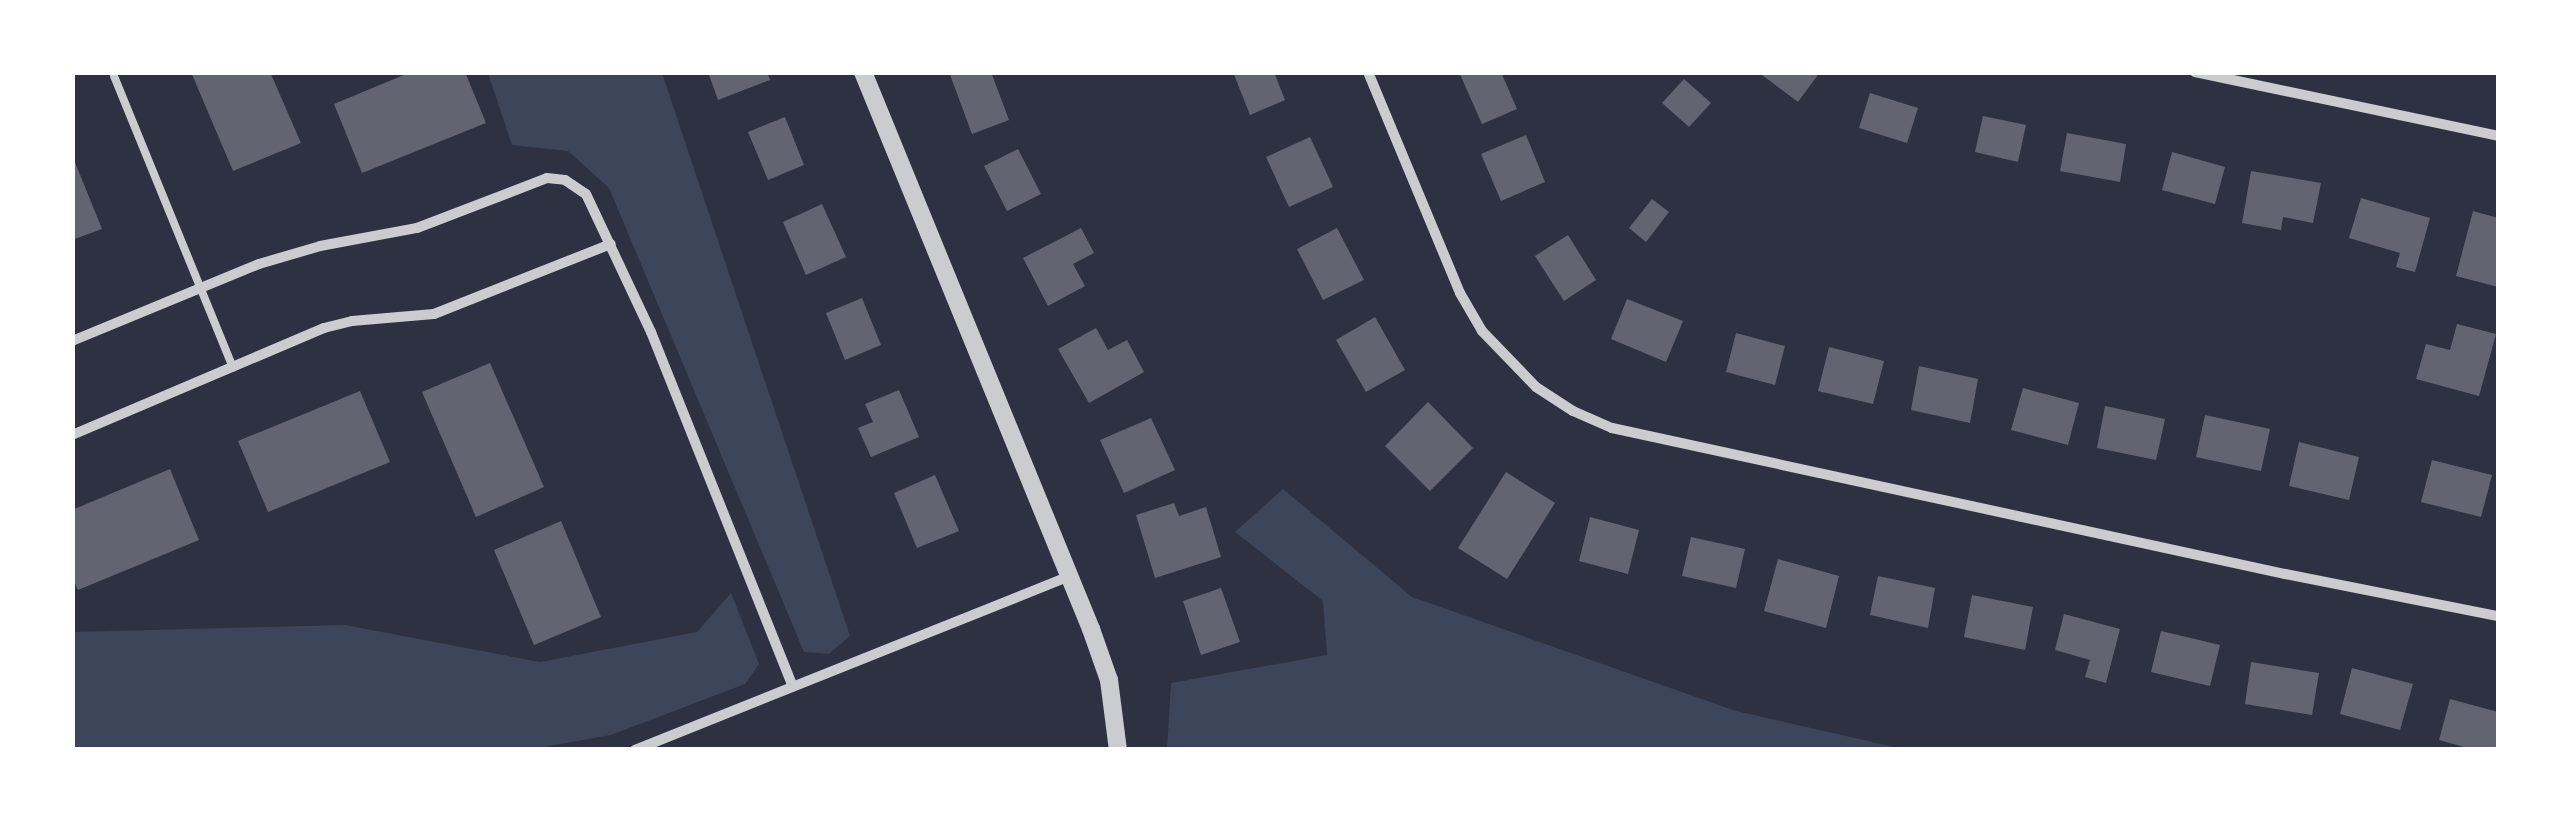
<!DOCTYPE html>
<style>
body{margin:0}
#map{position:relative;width:2571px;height:822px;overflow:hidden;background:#2d3142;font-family:Mulish,sans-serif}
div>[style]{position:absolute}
.green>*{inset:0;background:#3c4559}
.building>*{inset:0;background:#626471}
.service>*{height:8px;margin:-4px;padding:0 4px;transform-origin:4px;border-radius:4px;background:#caccd0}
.minor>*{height:10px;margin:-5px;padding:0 5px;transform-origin:5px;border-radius:5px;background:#caccd0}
.tertiary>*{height:18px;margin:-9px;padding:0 9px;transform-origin:9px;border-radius:9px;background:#caccd0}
span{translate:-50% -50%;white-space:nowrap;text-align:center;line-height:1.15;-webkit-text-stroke:10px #fff;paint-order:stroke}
.frame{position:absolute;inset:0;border:75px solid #fff;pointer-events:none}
</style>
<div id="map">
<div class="green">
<i style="clip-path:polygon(488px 73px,662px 73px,850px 636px,829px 654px,804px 652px,609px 188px,568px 151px,512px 145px)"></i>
<i style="clip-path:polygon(1283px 489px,1412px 597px,1736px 711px,1903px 749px,1167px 749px,1171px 683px,1327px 655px,1323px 601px,1235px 532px)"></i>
<i style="clip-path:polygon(731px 593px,759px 664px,745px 684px,611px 735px,527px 750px,73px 749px,73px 632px,345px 625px,540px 662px,697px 632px)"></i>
</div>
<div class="building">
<i style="clip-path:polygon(191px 72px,270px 72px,301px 143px,233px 171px)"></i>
<i style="clip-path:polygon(411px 72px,465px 72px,486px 123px,362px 173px,334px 104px)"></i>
<i style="clip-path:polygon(708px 72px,767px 72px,770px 80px,718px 100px)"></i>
<i style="clip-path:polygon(949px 72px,991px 72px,1009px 120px,972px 134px)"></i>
<i style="clip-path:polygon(1233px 72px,1274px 72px,1285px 100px,1250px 115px)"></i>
<i style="clip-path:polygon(1459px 72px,1501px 72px,1517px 109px,1482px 124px)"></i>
<i style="clip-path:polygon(1758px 72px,1820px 72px,1798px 102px)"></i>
<i style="clip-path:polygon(1684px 79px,1711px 103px,1689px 127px,1662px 103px)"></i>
<i style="clip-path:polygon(1870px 93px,1918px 108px,1907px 143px,1859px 128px)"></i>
<i style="clip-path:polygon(1983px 116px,2026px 125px,2018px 162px,1975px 152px)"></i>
<i style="clip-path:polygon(785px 117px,804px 165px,768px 180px,748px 132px)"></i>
<i style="clip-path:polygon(2067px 133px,2126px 144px,2120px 182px,2060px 171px)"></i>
<i style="clip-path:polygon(1526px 135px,1545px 182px,1501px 201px,1481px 154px)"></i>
<i style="clip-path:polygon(1310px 137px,1333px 187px,1289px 207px,1266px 157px)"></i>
<i style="clip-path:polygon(1018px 149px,1041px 194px,1007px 211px,984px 166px)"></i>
<i style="clip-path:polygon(2172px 152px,2225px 167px,2215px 204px,2162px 190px)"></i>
<i style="clip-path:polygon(72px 155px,102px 229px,72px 240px)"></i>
<i style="clip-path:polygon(2251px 171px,2321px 183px,2313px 223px,2283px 217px,2281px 230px,2242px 223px)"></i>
<i style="clip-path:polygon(2361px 198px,2430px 218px,2415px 272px,2396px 267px,2400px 253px,2349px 238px)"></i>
<i style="clip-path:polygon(1652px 199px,1669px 212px,1646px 242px,1629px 228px)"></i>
<i style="clip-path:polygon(822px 204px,846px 257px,806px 275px,783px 222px)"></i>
<i style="clip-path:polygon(2473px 211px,2498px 218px,2498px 287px,2456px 276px)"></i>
<i style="clip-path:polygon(1081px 228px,1094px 253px,1073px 264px,1085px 286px,1048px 306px,1023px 258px)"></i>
<i style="clip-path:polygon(1337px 228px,1364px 280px,1323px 300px,1297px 249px)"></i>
<i style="clip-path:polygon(1568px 235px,1596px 280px,1564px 301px,1535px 256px)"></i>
<i style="clip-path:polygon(862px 298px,881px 345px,845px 360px,826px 313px)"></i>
<i style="clip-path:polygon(1627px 299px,1683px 321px,1666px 362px,1611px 339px)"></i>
<i style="clip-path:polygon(1375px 317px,1405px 370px,1366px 392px,1336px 340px)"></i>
<i style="clip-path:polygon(2457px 324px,2496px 334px,2479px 396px,2416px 379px,2426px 344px,2450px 350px)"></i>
<i style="clip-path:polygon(1096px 328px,1108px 350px,1127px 340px,1144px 372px,1089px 403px,1058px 349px)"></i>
<i style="clip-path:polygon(1736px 333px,1785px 346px,1775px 385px,1726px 372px)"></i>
<i style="clip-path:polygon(1829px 347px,1884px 361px,1873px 404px,1818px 391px)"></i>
<i style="clip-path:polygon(490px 363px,544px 487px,476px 517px,422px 392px)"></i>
<i style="clip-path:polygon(1919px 366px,1978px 379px,1970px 423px,1911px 410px)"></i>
<i style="clip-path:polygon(2023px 388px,2079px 403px,2068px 445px,2011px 430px)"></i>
<i style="clip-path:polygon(899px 390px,919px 437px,871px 457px,858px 428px,873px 422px,865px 404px)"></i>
<i style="clip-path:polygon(360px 391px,390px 462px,268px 512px,238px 441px)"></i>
<i style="clip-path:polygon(1428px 402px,1473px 448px,1430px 491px,1385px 446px)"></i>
<i style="clip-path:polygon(2105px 406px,2165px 419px,2156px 460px,2097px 448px)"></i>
<i style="clip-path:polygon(2205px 415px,2270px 429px,2261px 471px,2196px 457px)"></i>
<i style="clip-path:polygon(1151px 418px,1175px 470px,1124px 493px,1100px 440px)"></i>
<i style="clip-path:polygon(2299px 442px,2359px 457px,2349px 500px,2289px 486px)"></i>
<i style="clip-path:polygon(2432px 460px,2492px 475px,2481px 517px,2421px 502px)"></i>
<i style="clip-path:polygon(170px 469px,199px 540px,78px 590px,72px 577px,72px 510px)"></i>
<i style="clip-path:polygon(1506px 472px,1555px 503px,1507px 579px,1458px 548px)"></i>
<i style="clip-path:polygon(935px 475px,959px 531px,917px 548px,894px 493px)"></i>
<i style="clip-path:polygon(1174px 503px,1179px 516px,1206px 507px,1221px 557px,1155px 578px,1136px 515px)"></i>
<i style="clip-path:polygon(1590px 517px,1639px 530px,1628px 574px,1579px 561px)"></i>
<i style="clip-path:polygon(561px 521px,601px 617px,534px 645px,494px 550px)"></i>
<i style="clip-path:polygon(1691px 537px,1745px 549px,1736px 588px,1682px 576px)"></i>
<i style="clip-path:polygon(1778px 559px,1839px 576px,1826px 628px,1764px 611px)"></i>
<i style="clip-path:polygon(1878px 576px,1935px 588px,1928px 628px,1870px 615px)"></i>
<i style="clip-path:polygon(1221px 588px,1240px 642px,1201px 655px,1183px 601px)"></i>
<i style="clip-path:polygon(1972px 595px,2033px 607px,2025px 650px,1964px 637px)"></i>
<i style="clip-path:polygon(2064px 614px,2120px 629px,2106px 683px,2085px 677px,2090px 660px,2055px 650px)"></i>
<i style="clip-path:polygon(2161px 631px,2220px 645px,2210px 686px,2151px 672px)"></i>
<i style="clip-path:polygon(2251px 662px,2319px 673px,2312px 715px,2245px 704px)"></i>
<i style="clip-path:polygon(2352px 668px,2413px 684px,2400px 730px,2340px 714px)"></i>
<i style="clip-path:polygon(2450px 699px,2498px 712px,2498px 750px,2475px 750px,2439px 740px)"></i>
</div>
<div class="service">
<i style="left:114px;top:76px;width:315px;rotate:67.8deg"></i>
</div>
<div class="minor">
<i style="left:1368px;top:72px;width:239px;rotate:67.4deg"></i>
<i style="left:1460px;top:293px;width:44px;rotate:59.9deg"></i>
<i style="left:1482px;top:331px;width:78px;rotate:46deg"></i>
<i style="left:1536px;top:387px;width:44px;rotate:33deg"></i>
<i style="left:1573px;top:411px;width:43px;rotate:23.6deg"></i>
<i style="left:1612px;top:428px;width:689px;rotate:12.24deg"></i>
<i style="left:2285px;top:574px;width:217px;rotate:11.2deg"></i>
<i style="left:2195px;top:72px;width:310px;rotate:11.9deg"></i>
<i style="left:72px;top:341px;width:202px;rotate:-22.4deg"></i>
<i style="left:259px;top:264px;width:64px;rotate:-16.4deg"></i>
<i style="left:320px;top:246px;width:99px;rotate:-10.5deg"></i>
<i style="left:417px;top:228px;width:139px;rotate:-21deg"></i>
<i style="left:547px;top:178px;width:18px;rotate:6deg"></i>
<i style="left:565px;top:180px;width:25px;rotate:34deg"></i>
<i style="left:586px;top:194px;width:153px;rotate:64.8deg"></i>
<i style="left:651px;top:332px;width:382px;rotate:68.2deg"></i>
<i style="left:72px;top:435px;width:274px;rotate:-23deg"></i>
<i style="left:324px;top:328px;width:29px;rotate:-14deg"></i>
<i style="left:352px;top:321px;width:82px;rotate:-4.9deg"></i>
<i style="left:434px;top:314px;width:190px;rotate:-21.6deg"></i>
<i style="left:635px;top:750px;width:468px;rotate:-21.8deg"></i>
</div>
<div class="tertiary">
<i style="left:863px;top:72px;width:602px;rotate:67.74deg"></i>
<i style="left:1091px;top:629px;width:54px;rotate:70.6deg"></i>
<i style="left:1109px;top:680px;width:71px;rotate:82.7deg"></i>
</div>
<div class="frame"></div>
</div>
